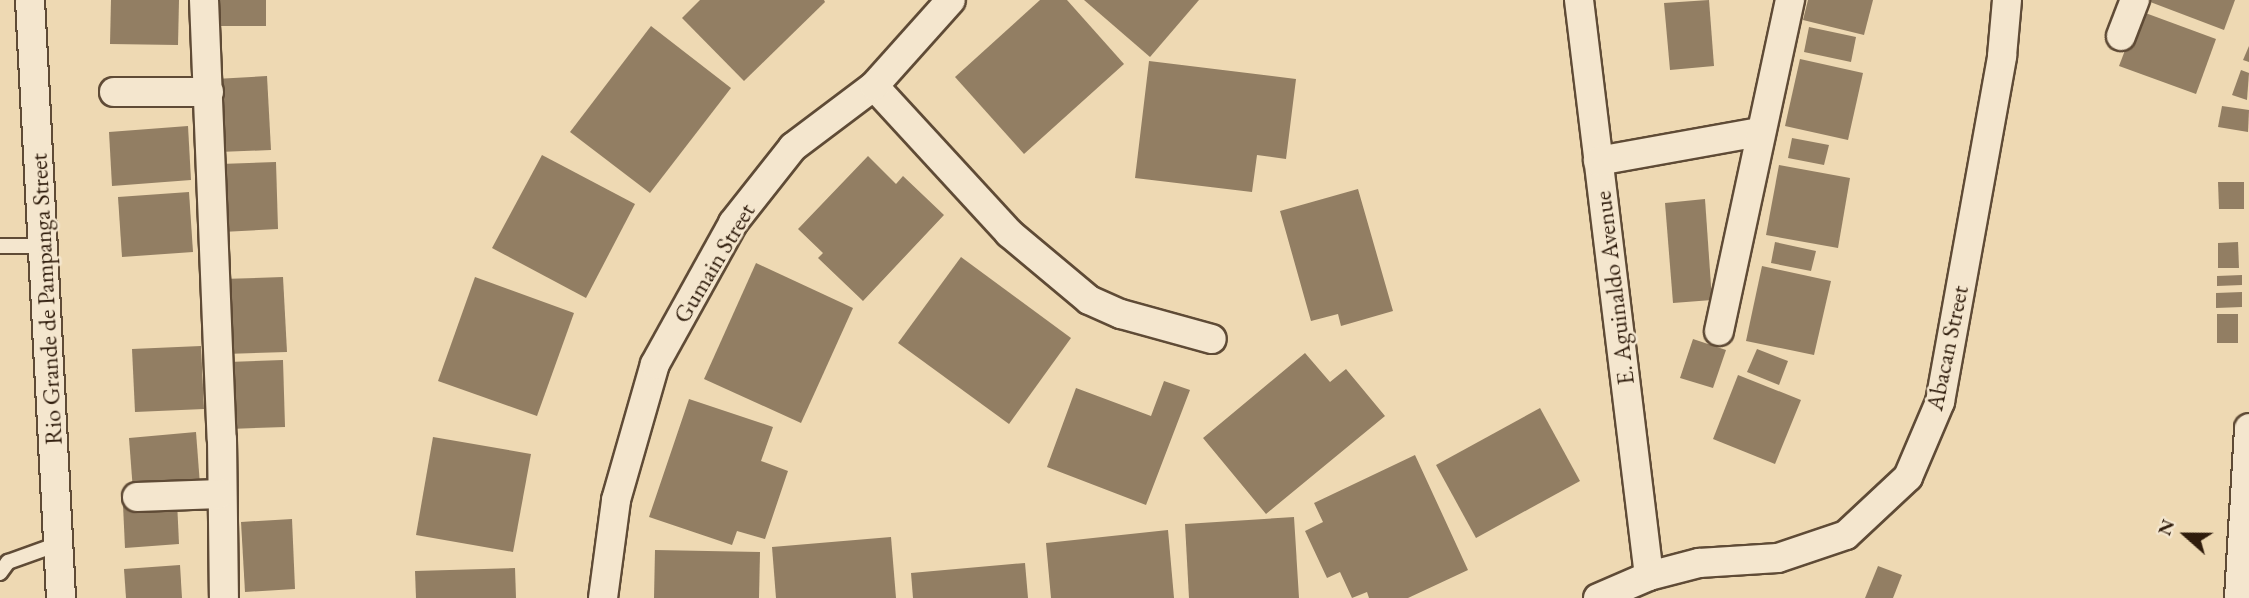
<!DOCTYPE html>
<style>
body{margin:0}
#map{position:relative;width:2249px;height:598px;overflow:hidden;background:#eed9b3;font-family:"EB Garamond",serif}
div>[style]{position:absolute}
.building>*{inset:0;background:#927e63}
.roads{filter:drop-shadow(2px 0 #5f4b36) drop-shadow(-2px 0 #5f4b36) drop-shadow(0 2px #5f4b36) drop-shadow(0 -2px #5f4b36)}
.lane>*{height:14px;margin:-7px;padding:0 7px;transform-origin:7px;border-radius:7px;background:#f4e6ce}
.street>*{height:28px;margin:-14px;padding:0 14px;transform-origin:14px;border-radius:14px;background:#f4e6ce}
span{translate:-50% -50%;white-space:nowrap;text-align:center;line-height:1.15;-webkit-text-stroke:5px #f4e6ce;paint-order:stroke}
.street-label{font-size:24px;color:#2f1c0c}
.north{position:absolute;left:2151px;top:500px;width:70px;height:70px;-webkit-text-stroke:5px #f4e6ce;paint-order:stroke;rotate:291deg;font-size:19px;font-weight:700;line-height:28px;text-align:center;color:#2f1c0c}
.north::after{content:'';display:block;margin:auto;width:24px;height:32px;background:#2f1c0c;clip-path:polygon(50% 0,100% 100%,50% 72%,0 100%)}
</style>
<div id="map">
<div class="building">
<i style="clip-path:polygon(111px 0,179px 0,178px 45px,110px 44px)"></i>
<i style="clip-path:polygon(211px 0,266px 0,266px 26px,211px 26px)"></i>
<i style="clip-path:polygon(700px 0,824px 0,825px 2px,744px 81px,682px 18px)"></i>
<i style="clip-path:polygon(1040px 0,1067px 0,1124px 64px,1024px 154px,955px 77px)"></i>
<i style="clip-path:polygon(1084px 0,1199px 0,1150px 57px)"></i>
<i style="clip-path:polygon(1709px 0,1714px 66px,1670px 70px,1664px 3px)"></i>
<i style="clip-path:polygon(1808px 0,1873px 0,1864px 35px,1803px 20px)"></i>
<i style="clip-path:polygon(2145px 0,2235px 0,2224px 30px)"></i>
<i style="clip-path:polygon(2140px 11px,2216px 39px,2196px 94px,2119px 66px)"></i>
<i style="clip-path:polygon(651px 26px,731px 88px,650px 193px,570px 132px)"></i>
<i style="clip-path:polygon(1809px 27px,1856px 37px,1851px 62px,1804px 52px)"></i>
<i style="clip-path:polygon(2249px 46px,2249px 62px,2243px 60px)"></i>
<i style="clip-path:polygon(1800px 59px,1863px 73px,1848px 140px,1785px 126px)"></i>
<i style="clip-path:polygon(1149px 61px,1296px 79px,1286px 159px,1257px 155px,1252px 192px,1135px 178px)"></i>
<i style="clip-path:polygon(2241px 70px,2249px 73px,2247px 100px,2232px 95px)"></i>
<i style="clip-path:polygon(267px 76px,271px 150px,219px 152px,215px 79px)"></i>
<i style="clip-path:polygon(2222px 106px,2249px 110px,2248px 132px,2218px 127px)"></i>
<i style="clip-path:polygon(188px 126px,191px 180px,112px 186px,109px 132px)"></i>
<i style="clip-path:polygon(1792px 138px,1829px 145px,1824px 165px,1788px 158px)"></i>
<i style="clip-path:polygon(542px 155px,635px 204px,586px 298px,492px 248px)"></i>
<i style="clip-path:polygon(868px 156px,896px 184px,903px 176px,944px 215px,863px 301px,818px 258px,823px 253px,798px 229px)"></i>
<i style="clip-path:polygon(276px 162px,278px 229px,222px 232px,220px 164px)"></i>
<i style="clip-path:polygon(1779px 165px,1850px 178px,1838px 248px,1766px 235px)"></i>
<i style="clip-path:polygon(2218px 182px,2244px 182px,2244px 209px,2219px 209px)"></i>
<i style="clip-path:polygon(1358px 189px,1393px 311px,1341px 326px,1338px 314px,1311px 321px,1280px 211px)"></i>
<i style="clip-path:polygon(189px 192px,193px 252px,122px 257px,118px 197px)"></i>
<i style="clip-path:polygon(1705px 199px,1712px 300px,1673px 303px,1665px 203px)"></i>
<i style="clip-path:polygon(1775px 242px,1816px 251px,1811px 271px,1771px 263px)"></i>
<i style="clip-path:polygon(2238px 242px,2239px 268px,2218px 268px,2218px 243px)"></i>
<i style="clip-path:polygon(961px 257px,1071px 338px,1009px 424px,898px 343px)"></i>
<i style="clip-path:polygon(756px 263px,853px 308px,801px 423px,704px 379px)"></i>
<i style="clip-path:polygon(1762px 266px,1831px 281px,1814px 355px,1746px 341px)"></i>
<i style="clip-path:polygon(2242px 275px,2242px 285px,2217px 286px,2217px 276px)"></i>
<i style="clip-path:polygon(283px 277px,287px 352px,225px 354px,222px 279px)"></i>
<i style="clip-path:polygon(475px 277px,574px 313px,537px 416px,438px 381px)"></i>
<i style="clip-path:polygon(2242px 292px,2242px 307px,2216px 308px,2216px 293px)"></i>
<i style="clip-path:polygon(2217px 314px,2238px 314px,2238px 343px,2217px 343px)"></i>
<i style="clip-path:polygon(1693px 339px,1726px 350px,1713px 388px,1680px 378px)"></i>
<i style="clip-path:polygon(201px 346px,204px 409px,135px 412px,132px 349px)"></i>
<i style="clip-path:polygon(1757px 349px,1788px 361px,1779px 385px,1747px 372px)"></i>
<i style="clip-path:polygon(1305px 353px,1330px 382px,1346px 369px,1385px 416px,1266px 514px,1203px 438px)"></i>
<i style="clip-path:polygon(283px 360px,285px 427px,229px 429px,228px 362px)"></i>
<i style="clip-path:polygon(1738px 375px,1801px 400px,1775px 464px,1713px 439px)"></i>
<i style="clip-path:polygon(1164px 381px,1190px 390px,1146px 505px,1047px 467px,1076px 388px,1151px 416px)"></i>
<i style="clip-path:polygon(689px 399px,773px 427px,761px 461px,788px 471px,765px 539px,737px 531px,732px 545px,649px 517px)"></i>
<i style="clip-path:polygon(1540px 408px,1580px 481px,1476px 538px,1436px 465px)"></i>
<i style="clip-path:polygon(196px 432px,200px 485px,133px 491px,129px 438px)"></i>
<i style="clip-path:polygon(433px 437px,531px 454px,513px 552px,416px 535px)"></i>
<i style="clip-path:polygon(1415px 455px,1468px 570px,1408px 598px,1369px 598px,1367px 592px,1352px 598px,1340px 572px,1327px 578px,1305px 531px,1323px 522px,1314px 503px)"></i>
<i style="clip-path:polygon(177px 501px,179px 544px,125px 548px,123px 505px)"></i>
<i style="clip-path:polygon(1294px 517px,1299px 598px,1189px 598px,1185px 524px)"></i>
<i style="clip-path:polygon(292px 519px,295px 589px,245px 592px,241px 522px)"></i>
<i style="clip-path:polygon(1168px 530px,1174px 598px,1051px 598px,1046px 543px)"></i>
<i style="clip-path:polygon(891px 537px,896px 598px,776px 598px,772px 547px)"></i>
<i style="clip-path:polygon(655px 550px,760px 552px,759px 598px,654px 598px)"></i>
<i style="clip-path:polygon(1025px 563px,1028px 598px,913px 598px,911px 573px)"></i>
<i style="clip-path:polygon(180px 565px,182px 598px,126px 598px,124px 569px)"></i>
<i style="clip-path:polygon(1878px 566px,1902px 575px,1893px 598px,1865px 598px)"></i>
<i style="clip-path:polygon(515px 568px,516px 598px,416px 598px,415px 571px)"></i>
</div>
<div class="roads">
<div class="lane">
<i style="left:0;top:246px;width:43px"></i>
<i style="left:0;top:573px;width:14px;rotate:-54deg"></i>
<i style="left:8px;top:562px;width:53px;rotate:-19.8deg"></i>
</div>
<div class="street">
<i style="left:30px;top:0;width:599px;rotate:87.03deg"></i>
<i style="left:204px;top:0;width:439px;rotate:87.7deg"></i>
<i style="left:222px;top:439px;width:159px;rotate:89.3deg"></i>
<i style="left:1579px;top:0;width:580px;rotate:83.07deg"></i>
<i style="left:2121px;top:36px;width:39px;rotate:-69deg"></i>
<i style="left:874px;top:86px;width:200px;rotate:47.4deg"></i>
<i style="left:1009px;top:233px;width:104px;rotate:39.9deg"></i>
<i style="left:1089px;top:300px;width:35px;rotate:24deg"></i>
<i style="left:1121px;top:314px;width:94px;rotate:15.4deg"></i>
<i style="left:114px;top:92px;width:95px"></i>
<i style="left:1598px;top:161px;width:164px;rotate:-10.2deg"></i>
<i style="left:1719px;top:331px;width:339px;rotate:-77.9deg"></i>
<i style="left:137px;top:497px;width:83px;rotate:-2.1deg"></i>
<i style="left:603px;top:598px;width:99px;rotate:-82.4deg"></i>
<i style="left:616px;top:500px;width:141px;rotate:-74deg"></i>
<i style="left:655px;top:364px;width:161px;rotate:-61deg"></i>
<i style="left:733px;top:223px;width:97px;rotate:-51.7deg"></i>
<i style="left:793px;top:147px;width:101px;rotate:-37deg"></i>
<i style="left:874px;top:86px;width:115px;rotate:-48.2deg"></i>
<i style="left:1598px;top:598px;width:56px;rotate:-23.3deg"></i>
<i style="left:1649px;top:576px;width:52px;rotate:-14.6deg"></i>
<i style="left:1699px;top:563px;width:79px;rotate:-3.6deg"></i>
<i style="left:1778px;top:558px;width:72px;rotate:-18.7deg"></i>
<i style="left:1846px;top:535px;width:85px;rotate:-43.1deg"></i>
<i style="left:1908px;top:477px;width:82px;rotate:-66.9deg"></i>
<i style="left:1940px;top:402px;width:352px;rotate:-79.8deg"></i>
<i style="left:2002px;top:56px;width:56px;rotate:-84.9deg"></i>
<i style="left:2239px;top:598px;width:170px;rotate:-86.6deg"></i>
</div>
</div>
<div class="street-label">
<span style="left:714px;top:263px;rotate:-59deg">Gumain Street</span>
<span style="left:1614px;top:288px;rotate:-97deg">E. Aguinaldo Avenue</span>
<span style="left:46px;top:299px;rotate:-93deg">Rio Grande de Pampanga Street</span>
<span style="left:1947px;top:348px;rotate:-78deg">Abacan Street</span>
</div>
<div class="north">N</div>
</div>
